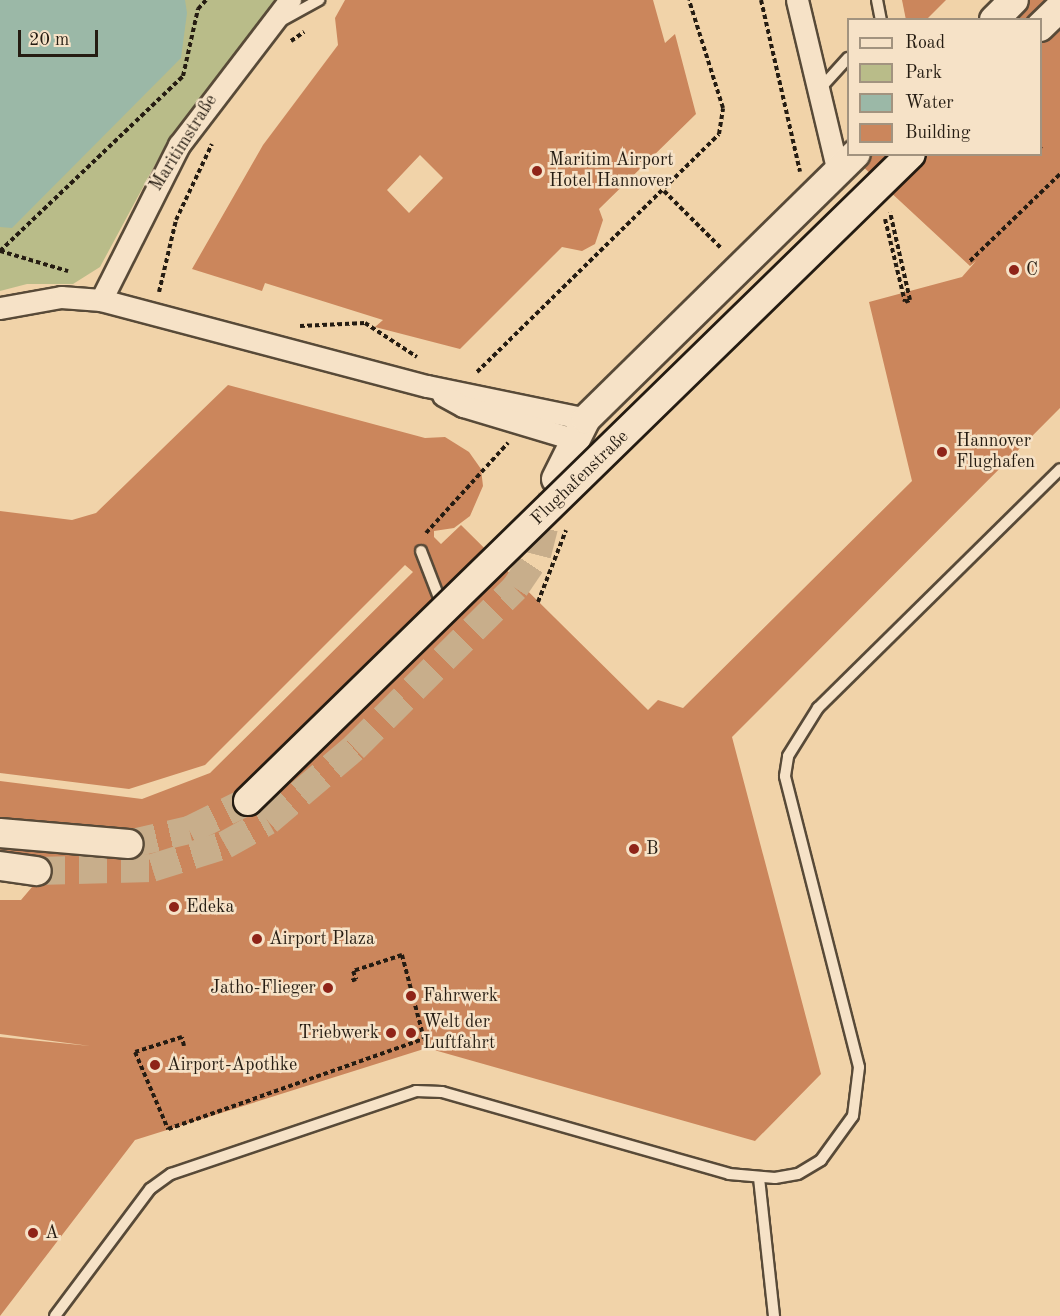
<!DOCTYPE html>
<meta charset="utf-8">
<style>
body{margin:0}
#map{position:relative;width:1060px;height:1316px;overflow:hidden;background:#f1d3a9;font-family:"Old Standard TT",serif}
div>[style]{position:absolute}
.green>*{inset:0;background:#b9bc89}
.water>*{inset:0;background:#9bb8a7}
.building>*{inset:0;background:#cb865c}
.secondary-tunnel>*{height:28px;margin-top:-14px;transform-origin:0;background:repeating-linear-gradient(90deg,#c8ae8b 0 28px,transparent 0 42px)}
.path>*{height:4px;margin-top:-2px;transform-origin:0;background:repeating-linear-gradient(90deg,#251c12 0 4.5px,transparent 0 7.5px)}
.roads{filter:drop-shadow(2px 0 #584a38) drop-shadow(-2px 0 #584a38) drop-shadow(0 2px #584a38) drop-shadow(0 -2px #584a38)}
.lane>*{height:10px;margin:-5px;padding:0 5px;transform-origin:5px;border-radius:5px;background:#f6e2c7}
.street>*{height:21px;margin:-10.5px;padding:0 10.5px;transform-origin:10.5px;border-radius:10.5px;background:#f6e2c7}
.secondary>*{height:28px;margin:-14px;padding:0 14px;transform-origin:14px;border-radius:14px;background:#f6e2c7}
.bridges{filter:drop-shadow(2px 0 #251c12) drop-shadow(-2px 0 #251c12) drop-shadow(0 2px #251c12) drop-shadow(0 -2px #251c12)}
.secondary-bridge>*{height:28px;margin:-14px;padding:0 14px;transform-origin:14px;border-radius:14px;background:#f6e2c7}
.dots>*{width:16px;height:16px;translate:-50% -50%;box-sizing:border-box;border:3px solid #f6e2c7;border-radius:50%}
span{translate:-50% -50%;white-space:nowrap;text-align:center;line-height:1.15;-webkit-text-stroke:5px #f6e2c7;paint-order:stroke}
.street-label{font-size:18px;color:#251c12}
.poi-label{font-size:18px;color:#251c12}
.left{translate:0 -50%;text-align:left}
.right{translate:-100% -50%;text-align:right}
.legend{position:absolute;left:847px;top:18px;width:195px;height:138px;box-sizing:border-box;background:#f6e2c7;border:2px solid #a2937f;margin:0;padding:8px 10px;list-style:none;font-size:18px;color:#251c12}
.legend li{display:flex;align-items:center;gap:12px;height:30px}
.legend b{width:30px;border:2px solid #a2937f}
.scale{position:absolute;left:18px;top:30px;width:80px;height:27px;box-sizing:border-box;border:3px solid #251c12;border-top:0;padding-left:8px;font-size:18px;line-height:21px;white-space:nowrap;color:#251c12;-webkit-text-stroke:4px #f6e2c7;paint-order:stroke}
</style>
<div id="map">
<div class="green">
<i style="clip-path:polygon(0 0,276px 0,170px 137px,100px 267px,73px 284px,27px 284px,0 291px)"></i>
</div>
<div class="water">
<i style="clip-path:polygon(0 0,185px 0,187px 13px,181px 58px,12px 228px,0 227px)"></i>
</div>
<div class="building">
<i style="clip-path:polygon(evenodd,345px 0,653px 0,665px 43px,675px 34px,696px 114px,599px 209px,603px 220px,595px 244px,582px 251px,562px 247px,460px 349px,375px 327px,383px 320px,265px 283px,262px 291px,192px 269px,263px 145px,338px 45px,335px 18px,345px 0,420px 155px,443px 178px,409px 213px,387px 190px,420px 155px)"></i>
<i style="clip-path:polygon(902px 0,946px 0,926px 20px,906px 20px)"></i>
<i style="clip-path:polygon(1026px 0,1060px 0,1060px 408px,732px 737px,821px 1074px,755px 1141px,427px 1048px,135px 1140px,0 1316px,0 1037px,90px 1046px,0 1034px,0 900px,21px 900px,38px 880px,26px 856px,0 851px,0 781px,142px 799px,210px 773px,413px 572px,405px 565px,205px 765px,129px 789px,0 773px,0 511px,72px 520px,96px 513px,228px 385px,425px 438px,445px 437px,469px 452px,481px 469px,483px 486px,470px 516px,454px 528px,434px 531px,434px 537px,441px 544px,461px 525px,648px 710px,658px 700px,683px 708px,912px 481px,869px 302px,962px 277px,976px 261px,970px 266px,859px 163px,868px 154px,1040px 154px,1040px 20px,1006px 20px)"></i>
</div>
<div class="secondary-tunnel">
<i style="left:129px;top:844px;width:62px;rotate:-13.1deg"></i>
<i style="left:189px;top:830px;width:66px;rotate:-26.2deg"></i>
<i style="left:37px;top:871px;width:115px;rotate:-1.5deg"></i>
<i style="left:152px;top:868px;width:77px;rotate:-17.5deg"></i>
<i style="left:225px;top:845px;width:49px;rotate:-29.2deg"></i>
<i style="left:268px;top:821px;width:113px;rotate:-40.3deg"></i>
<i style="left:354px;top:748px;width:227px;rotate:-44.8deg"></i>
<i style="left:515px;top:588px;width:40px;rotate:-56deg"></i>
<i style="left:537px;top:555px;width:61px;rotate:-75.7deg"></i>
</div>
<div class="path">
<i style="left:761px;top:0;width:176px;rotate:77.2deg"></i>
<i style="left:291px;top:41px;width:16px;rotate:-35deg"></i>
<i style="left:1040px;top:148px;width:2px;rotate:27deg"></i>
<i style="left:664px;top:191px;width:82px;rotate:45deg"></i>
<i style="left:885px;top:219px;width:85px;rotate:76.5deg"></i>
<i style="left:905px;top:302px;width:5px;rotate:-22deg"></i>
<i style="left:910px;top:300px;width:90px;rotate:-102.8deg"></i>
<i style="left:0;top:251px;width:253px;rotate:-43.7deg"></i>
<i style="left:183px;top:76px;width:69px;rotate:-77.4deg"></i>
<i style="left:198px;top:9px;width:12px;rotate:-48deg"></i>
<i style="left:0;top:251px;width:71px;rotate:16.4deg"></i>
<i style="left:970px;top:261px;width:125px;rotate:-44deg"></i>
<i style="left:159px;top:292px;width:74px;rotate:-76.7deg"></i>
<i style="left:176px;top:220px;width:84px;rotate:-64.7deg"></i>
<i style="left:300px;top:326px;width:65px;rotate:-2.6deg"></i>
<i style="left:365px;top:323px;width:62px;rotate:33.2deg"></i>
<i style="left:477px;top:372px;width:339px;rotate:-44.5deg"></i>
<i style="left:719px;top:134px;width:26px;rotate:-81deg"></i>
<i style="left:723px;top:108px;width:113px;rotate:-107.5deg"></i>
<i style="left:426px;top:533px;width:122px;rotate:-47.7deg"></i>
<i style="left:538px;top:602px;width:77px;rotate:-68.7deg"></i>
<i style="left:184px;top:1046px;width:9px;rotate:-103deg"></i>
<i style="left:182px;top:1037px;width:49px;rotate:162.3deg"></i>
<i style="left:135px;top:1052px;width:84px;rotate:66.8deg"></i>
<i style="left:168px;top:1129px;width:271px;rotate:-19.4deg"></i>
<i style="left:424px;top:1039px;width:87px;rotate:-104.7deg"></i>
<i style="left:402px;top:955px;width:52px;rotate:161.9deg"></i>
<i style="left:353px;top:971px;width:9px;rotate:69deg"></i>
<i style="left:356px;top:979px;width:5px;rotate:158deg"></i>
</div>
<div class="roads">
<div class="lane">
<i style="left:877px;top:0;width:20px;rotate:79deg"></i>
<i style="left:279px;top:22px;width:46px;rotate:-28.8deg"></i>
<i style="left:818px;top:91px;width:45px;rotate:-47.7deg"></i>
<i style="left:421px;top:551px;width:61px;rotate:68.9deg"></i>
<i style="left:759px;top:1178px;width:139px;rotate:83.8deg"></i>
<i style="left:55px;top:1316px;width:159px;rotate:-53.2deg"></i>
<i style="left:150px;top:1189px;width:26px;rotate:-36deg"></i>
<i style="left:171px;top:1174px;width:259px;rotate:-18.7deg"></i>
<i style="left:416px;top:1091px;width:26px;rotate:2deg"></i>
<i style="left:442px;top:1092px;width:298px;rotate:15.9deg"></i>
<i style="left:729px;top:1174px;width:46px;rotate:5deg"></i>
<i style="left:775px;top:1178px;width:23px;rotate:-10deg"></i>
<i style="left:798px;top:1174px;width:27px;rotate:-31deg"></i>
<i style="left:821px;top:1160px;width:54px;rotate:-54deg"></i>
<i style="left:853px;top:1116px;width:49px;rotate:-83deg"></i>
<i style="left:859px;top:1067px;width:300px;rotate:-104.3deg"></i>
<i style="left:785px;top:776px;width:20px;rotate:-81deg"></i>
<i style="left:788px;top:756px;width:57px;rotate:-58deg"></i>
<i style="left:818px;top:708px;width:340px;rotate:-44.6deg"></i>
</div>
<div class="street">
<i style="left:797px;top:0;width:177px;rotate:76.6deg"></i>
<i style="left:101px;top:300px;width:174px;rotate:-63.3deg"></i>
<i style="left:179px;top:145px;width:183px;rotate:-52.6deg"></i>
<i style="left:0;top:308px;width:62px;rotate:-10.2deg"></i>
<i style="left:61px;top:297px;width:40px;rotate:4.3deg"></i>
<i style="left:101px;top:300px;width:337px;rotate:14.8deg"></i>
<i style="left:427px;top:386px;width:162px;rotate:11.7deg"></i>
<i style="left:443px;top:395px;width:23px;rotate:29deg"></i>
<i style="left:463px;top:406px;width:115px;rotate:16.7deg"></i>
</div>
<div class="secondary">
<i style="left:994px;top:20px;width:28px;rotate:-45deg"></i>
<i style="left:1040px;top:27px;width:28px;rotate:-44deg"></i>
<i style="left:556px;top:479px;width:67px;rotate:-63.4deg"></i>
<i style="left:586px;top:419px;width:378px;rotate:-44.5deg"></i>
<i style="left:0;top:833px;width:129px;rotate:4.9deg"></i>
<i style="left:0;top:866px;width:37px;rotate:8deg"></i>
</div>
</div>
<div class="bridges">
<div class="secondary-bridge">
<i style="left:248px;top:801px;width:926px;rotate:-44.3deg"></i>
</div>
</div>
<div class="dots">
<i style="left:537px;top:171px;background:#8f2418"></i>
<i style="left:1014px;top:270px;background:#8f2418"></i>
<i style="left:942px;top:452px;background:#8f2418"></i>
<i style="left:634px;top:849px;background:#8f2418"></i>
<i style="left:174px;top:907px;background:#8f2418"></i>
<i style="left:257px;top:939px;background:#8f2418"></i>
<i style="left:328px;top:988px;background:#8f2418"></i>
<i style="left:411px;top:996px;background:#8f2418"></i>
<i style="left:391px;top:1033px;background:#8f2418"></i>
<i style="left:411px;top:1033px;background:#8f2418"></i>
<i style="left:155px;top:1065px;background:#8f2418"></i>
<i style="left:33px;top:1233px;background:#8f2418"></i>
</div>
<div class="street-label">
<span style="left:184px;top:143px;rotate:-58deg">Maritimstraße</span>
<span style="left:580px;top:478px;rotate:-44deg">Flughafenstraße</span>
</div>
<div class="poi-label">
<span class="left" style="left:549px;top:171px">Maritim Airport<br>Hotel Hannover</span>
<span class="left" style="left:1026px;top:270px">C</span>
<span class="left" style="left:956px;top:452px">Hannover<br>Flughafen</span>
<span class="left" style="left:646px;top:849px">B</span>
<span class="left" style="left:186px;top:907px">Edeka</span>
<span class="left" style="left:269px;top:939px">Airport Plaza</span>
<span class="right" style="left:316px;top:988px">Jatho-Flieger</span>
<span class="left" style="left:423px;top:996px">Fahrwerk</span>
<span class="left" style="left:423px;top:1033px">Welt der<br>Luftfahrt</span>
<span class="right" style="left:379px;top:1033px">Triebwerk</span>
<span class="left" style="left:167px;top:1065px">Airport-Apothke</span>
<span class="left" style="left:45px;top:1233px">A</span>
</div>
<ul class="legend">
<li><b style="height:8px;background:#f6e2c7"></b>Road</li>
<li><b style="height:16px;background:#b9bc89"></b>Park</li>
<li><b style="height:16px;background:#9bb8a7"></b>Water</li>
<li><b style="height:16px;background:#cb865c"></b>Building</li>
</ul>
<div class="scale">20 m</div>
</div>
